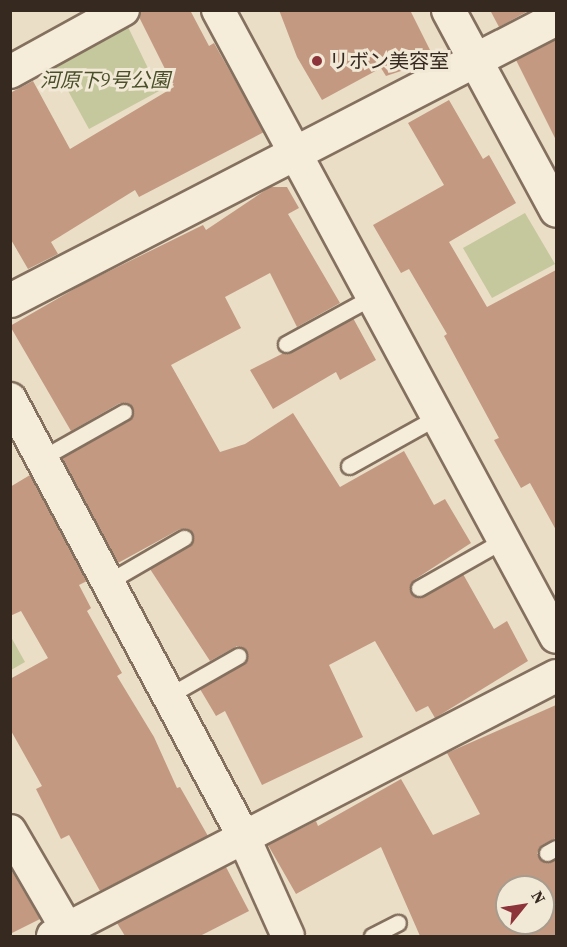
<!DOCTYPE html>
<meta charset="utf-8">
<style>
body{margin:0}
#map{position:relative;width:567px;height:947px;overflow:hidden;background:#eadec7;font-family:"Source Serif 4","Noto Sans JP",serif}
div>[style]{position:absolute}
.green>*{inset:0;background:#c5c79c}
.building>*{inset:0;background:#c49981}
.roads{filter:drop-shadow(2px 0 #84705e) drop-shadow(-2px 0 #84705e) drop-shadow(0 2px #84705e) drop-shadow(0 -2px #84705e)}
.lane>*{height:15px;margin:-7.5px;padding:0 7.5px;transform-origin:7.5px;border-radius:7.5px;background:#f6ecda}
.street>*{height:32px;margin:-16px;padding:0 16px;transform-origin:16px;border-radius:16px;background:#f6ecda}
.secondary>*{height:33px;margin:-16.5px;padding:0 16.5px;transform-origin:16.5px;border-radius:16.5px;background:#f6ecda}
.dots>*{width:16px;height:16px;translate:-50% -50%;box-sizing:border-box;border:3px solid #f2e8d6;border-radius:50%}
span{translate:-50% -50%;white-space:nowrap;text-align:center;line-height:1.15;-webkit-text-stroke:6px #f2e8d6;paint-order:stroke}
.poi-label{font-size:20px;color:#362920}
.left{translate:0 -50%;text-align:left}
.park-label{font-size:20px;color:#495029;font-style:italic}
.frame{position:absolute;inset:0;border:12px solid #362920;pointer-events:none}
.north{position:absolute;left:495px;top:875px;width:60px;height:60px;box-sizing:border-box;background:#f2e8d6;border:2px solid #a79c8d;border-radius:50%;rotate:60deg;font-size:16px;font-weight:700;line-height:24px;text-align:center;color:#362920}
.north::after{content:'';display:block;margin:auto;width:21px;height:27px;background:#8d343a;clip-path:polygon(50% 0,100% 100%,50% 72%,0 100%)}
</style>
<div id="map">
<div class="green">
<i style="clip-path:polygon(128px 27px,159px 91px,89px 129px,55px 67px)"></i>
<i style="clip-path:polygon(525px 213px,555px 264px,492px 298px,463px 248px)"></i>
<i style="clip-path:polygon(11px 637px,25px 662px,11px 670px,10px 670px)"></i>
</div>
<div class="building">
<i style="clip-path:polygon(141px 10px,190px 10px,209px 46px,214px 43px,264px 132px,139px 197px,135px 190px,51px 242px,58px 254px,28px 269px,10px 238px,10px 93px,33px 81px,70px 149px,174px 87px,139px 17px)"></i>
<i style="clip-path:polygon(279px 10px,410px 10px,431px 52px,401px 71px,386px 76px,381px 68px,322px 100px,297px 57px)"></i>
<i style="clip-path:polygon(490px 10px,530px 10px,499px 27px)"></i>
<i style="clip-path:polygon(556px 39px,556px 140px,516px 60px)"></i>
<i style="clip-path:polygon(449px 100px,483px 159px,489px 155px,516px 203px,449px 242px,487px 307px,556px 270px,556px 530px,530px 483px,521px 488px,494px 440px,499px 438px,444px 336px,447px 334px,409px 269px,401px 273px,373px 225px,444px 185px,408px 123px)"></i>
<i style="clip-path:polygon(270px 187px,287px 187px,299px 208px,288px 214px,340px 303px,297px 327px,270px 273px,225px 297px,241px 328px,171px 365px,220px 452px,245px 444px,293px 413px,340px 487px,404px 451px,434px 505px,445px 499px,471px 543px,414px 580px,411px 593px,423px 597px,463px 574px,494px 629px,507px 621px,528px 661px,435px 718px,428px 706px,416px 712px,375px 641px,329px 665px,363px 737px,262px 785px,225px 711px,216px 716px,200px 689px,243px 664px,247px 652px,237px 646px,210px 661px,150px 569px,189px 546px,192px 533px,180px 529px,118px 563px,62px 458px,129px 421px,133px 408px,120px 403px,71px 431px,10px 326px,83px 284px,203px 225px,206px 230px)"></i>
<i style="clip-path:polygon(353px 318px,376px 360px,340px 380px,336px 372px,273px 409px,250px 370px)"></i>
<i style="clip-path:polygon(30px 475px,87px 581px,79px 585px,91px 608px,87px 611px,122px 673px,117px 676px,154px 737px,177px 788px,180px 787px,208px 836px,100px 891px,69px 835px,61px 839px,36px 789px,42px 786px,10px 729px,10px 679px,48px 658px,21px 611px,10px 616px,10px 487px)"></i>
<i style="clip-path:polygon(evenodd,556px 705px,556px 838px,542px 845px,537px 853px,546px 863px,556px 859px,556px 936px,420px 936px,381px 847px,296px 894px,268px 845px,316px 821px,318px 826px,401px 779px,433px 835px,480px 814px,447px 753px,556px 705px,507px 887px,543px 887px,543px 923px,507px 923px,507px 887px)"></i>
<i style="clip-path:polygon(226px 867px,249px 911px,200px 936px,125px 936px,117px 923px)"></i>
<i style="clip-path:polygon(10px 868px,40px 919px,10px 934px)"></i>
</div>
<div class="roads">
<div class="lane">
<i style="left:286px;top:344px;width:98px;rotate:-28.7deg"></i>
<i style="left:42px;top:458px;width:94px;rotate:-29.3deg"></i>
<i style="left:349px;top:466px;width:101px;rotate:-29.1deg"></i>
<i style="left:108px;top:582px;width:88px;rotate:-30.1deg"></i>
<i style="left:419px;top:588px;width:98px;rotate:-29.5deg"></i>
<i style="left:168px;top:696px;width:81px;rotate:-29.7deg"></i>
<i style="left:547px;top:853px;width:10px;rotate:-29deg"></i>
<i style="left:372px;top:936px;width:29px;rotate:-27deg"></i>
</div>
<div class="street">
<i style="left:218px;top:10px;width:712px;rotate:61.67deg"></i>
<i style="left:10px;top:72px;width:129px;rotate:-28.8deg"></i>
<i style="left:10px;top:399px;width:497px;rotate:61.9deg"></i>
<i style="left:244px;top:838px;width:107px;rotate:65.8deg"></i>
<i style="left:10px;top:831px;width:121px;rotate:59.8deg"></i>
<i style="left:53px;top:936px;width:566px;rotate:-27.33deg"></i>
</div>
<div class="secondary">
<i style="left:448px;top:10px;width:227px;rotate:61.6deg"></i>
<i style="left:10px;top:300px;width:615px;rotate:-27.32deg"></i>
</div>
</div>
<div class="dots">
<i style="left:317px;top:61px;background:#8d343a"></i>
</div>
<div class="poi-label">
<span class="left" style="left:329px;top:61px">リボン美容室</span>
</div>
<div class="park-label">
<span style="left:105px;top:80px">河原下9号公園</span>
</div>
<div class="frame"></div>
<div class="north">N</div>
</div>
